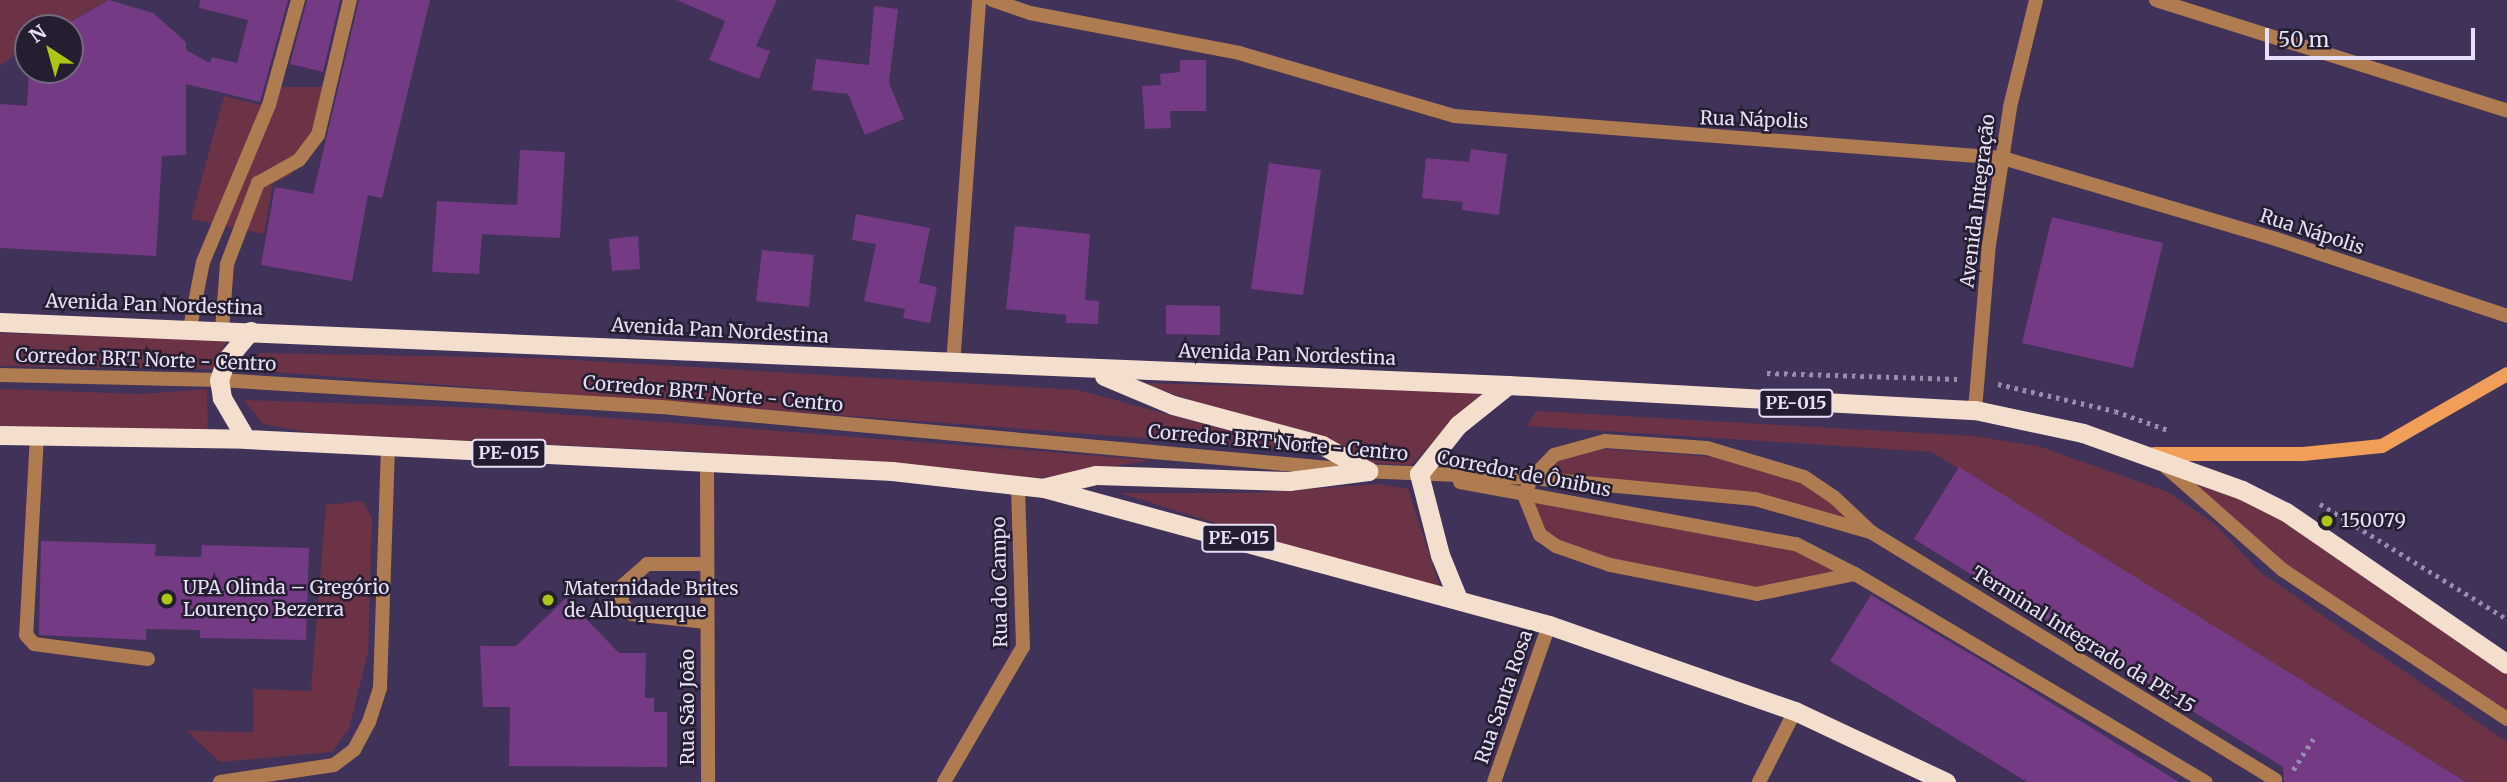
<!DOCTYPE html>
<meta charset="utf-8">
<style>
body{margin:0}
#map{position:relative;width:2507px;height:782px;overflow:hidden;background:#403259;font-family:Merriweather,serif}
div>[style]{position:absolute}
.green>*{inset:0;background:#6c3347}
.building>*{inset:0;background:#753a84}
.path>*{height:4.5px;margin-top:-2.25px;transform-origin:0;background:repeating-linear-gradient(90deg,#978dac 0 3.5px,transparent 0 8.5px)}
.service>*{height:14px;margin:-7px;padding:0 7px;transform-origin:7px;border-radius:7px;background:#af7b51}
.minor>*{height:14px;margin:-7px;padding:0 7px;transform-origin:7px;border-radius:7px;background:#af7b51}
.secondary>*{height:14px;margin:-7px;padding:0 7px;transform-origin:7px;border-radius:7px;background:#f09e58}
.trunk>*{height:19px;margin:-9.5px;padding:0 9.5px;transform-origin:9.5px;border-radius:9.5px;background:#f4dfcf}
.dots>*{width:19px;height:19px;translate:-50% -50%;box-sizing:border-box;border:4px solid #241e30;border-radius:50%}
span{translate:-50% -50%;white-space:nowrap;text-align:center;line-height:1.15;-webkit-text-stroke:5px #241e30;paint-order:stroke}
.shield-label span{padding:2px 5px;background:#241e30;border:2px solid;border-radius:5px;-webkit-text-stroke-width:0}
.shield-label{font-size:18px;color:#e6dff7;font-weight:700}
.street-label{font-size:19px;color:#e6dff7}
.poi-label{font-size:19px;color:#e6dff7}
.left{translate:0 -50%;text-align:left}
.north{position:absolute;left:14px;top:14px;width:70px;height:70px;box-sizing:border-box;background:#241e30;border:2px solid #726b80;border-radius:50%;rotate:324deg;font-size:19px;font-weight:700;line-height:28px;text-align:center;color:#e6dff7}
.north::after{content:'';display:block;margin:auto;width:24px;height:32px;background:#abc615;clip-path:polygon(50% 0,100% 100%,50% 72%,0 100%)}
.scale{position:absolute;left:2265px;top:28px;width:210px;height:32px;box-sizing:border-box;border:4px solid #e6dff7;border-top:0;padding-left:9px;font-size:21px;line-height:24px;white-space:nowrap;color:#e6dff7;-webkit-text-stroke:5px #241e30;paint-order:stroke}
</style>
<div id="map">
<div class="green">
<i style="clip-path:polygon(0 0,109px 0,58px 28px,28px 28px,28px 45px,0 66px)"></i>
<i style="clip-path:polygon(271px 87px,323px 87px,315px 129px,291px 175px,273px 183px,264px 234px,191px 219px,224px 96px,265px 106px)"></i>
<i style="clip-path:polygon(0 333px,227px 340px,213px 369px,0 366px)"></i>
<i style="clip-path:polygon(259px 353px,539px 358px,1078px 390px,1300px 450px,247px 370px)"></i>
<i style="clip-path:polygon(1142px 383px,1485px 392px,1411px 465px,1369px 463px)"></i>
<i style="clip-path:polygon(0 389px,143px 394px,207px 389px,208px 431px,0 427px)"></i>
<i style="clip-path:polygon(244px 400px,483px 408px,1152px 460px,1039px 478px,687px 451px,319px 434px,263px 424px)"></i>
<i style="clip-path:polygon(1536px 411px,1974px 436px,2038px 446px,2168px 492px,2216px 525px,2260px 572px,2507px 742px,2507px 782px,2466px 782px,1932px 452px,1527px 426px)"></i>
<i style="clip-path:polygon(1603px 449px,1716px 457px,1818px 486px,1871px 532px,1755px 499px,1544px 479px,1544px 465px)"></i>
<i style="clip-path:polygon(2161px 462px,2307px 531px,2507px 674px,2507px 719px,2283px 570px)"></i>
<i style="clip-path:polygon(1379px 484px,1408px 489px,1442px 594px,1120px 493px,1251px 493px)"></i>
<i style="clip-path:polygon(1524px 495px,1796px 544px,1855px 574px,1757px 594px,1610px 565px,1540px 535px)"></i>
<i style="clip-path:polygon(363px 501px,372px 518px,368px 652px,349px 729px,332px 752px,220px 762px,187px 731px,253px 732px,253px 689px,311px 691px,326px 505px)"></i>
</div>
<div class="building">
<i style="clip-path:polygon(109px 0,153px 13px,186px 42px,186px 50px,210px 63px,212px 57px,237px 63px,248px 20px,199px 8px,200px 0,288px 0,260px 102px,186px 84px,186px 155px,162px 156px,156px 256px,0 248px,0 104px,27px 106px,29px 70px,70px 70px,70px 22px)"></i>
<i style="clip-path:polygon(307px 0,340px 0,323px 72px,290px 64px)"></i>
<i style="clip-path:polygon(359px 0,430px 0,382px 198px,368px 195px,352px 281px,261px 265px,275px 187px,313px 194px)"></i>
<i style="clip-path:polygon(677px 0,777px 0,756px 46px,770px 51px,759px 79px,709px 60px,725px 21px)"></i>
<i style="clip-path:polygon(874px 6px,898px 9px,889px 83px,904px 119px,865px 135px,848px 94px,812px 90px,816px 59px,869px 65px)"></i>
<i style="clip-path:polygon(1180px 60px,1206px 60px,1206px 111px,1170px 111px,1171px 128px,1145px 129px,1142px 86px,1161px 85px,1160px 74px,1180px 72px)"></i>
<i style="clip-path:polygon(1471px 149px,1507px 154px,1499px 215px,1462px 210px,1463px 202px,1422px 198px,1426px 158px,1469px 162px)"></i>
<i style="clip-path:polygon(520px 150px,565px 152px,560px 238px,482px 234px,479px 274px,432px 272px,437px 201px,517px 205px)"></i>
<i style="clip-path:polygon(1269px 163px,1321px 170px,1303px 295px,1251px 289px)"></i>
<i style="clip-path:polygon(856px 214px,930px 228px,919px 283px,937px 287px,930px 323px,903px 318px,905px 309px,864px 301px,876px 244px,852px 240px)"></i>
<i style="clip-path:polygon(2052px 217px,2163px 243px,2133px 368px,2022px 343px)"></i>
<i style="clip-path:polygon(1015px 226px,1090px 234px,1085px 300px,1099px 301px,1098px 324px,1066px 323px,1066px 315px,1006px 309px)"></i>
<i style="clip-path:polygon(638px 236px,640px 269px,612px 271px,609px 239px)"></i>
<i style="clip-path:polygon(762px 250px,814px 255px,809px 307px,756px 301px)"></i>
<i style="clip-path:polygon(1166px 305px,1220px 306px,1220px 335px,1166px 334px)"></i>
<i style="clip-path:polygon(1959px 467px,2082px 544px,2466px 782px,2284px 782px,2283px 767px,1914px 539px)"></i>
<i style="clip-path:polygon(41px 541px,156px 544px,155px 556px,201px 557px,202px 545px,309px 548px,306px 640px,200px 638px,200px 630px,146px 629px,146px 640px,39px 635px)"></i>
<i style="clip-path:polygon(1871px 595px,2016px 681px,2179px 782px,2027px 782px,1830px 661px)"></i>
<i style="clip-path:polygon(566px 598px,619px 653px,646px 653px,645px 698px,654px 698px,654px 712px,667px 712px,667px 767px,509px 766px,510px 707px,483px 707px,480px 646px,516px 646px)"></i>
</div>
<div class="path">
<i style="left:1767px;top:373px;width:191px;rotate:1.8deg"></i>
<i style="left:1998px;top:384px;width:120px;rotate:13deg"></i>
<i style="left:2115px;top:411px;width:59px;rotate:19.7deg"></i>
<i style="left:2320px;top:504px;width:220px;rotate:31.6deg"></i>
<i style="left:2293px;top:770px;width:37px;rotate:-57deg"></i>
</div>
<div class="service">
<i style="left:190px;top:328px;width:67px;rotate:-78.9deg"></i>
<i style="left:203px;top:262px;width:170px;rotate:-67.2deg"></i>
<i style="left:269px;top:105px;width:109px;rotate:-74.6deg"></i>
<i style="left:222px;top:330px;width:66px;rotate:-85.7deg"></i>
<i style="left:227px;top:264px;width:87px;rotate:-69.1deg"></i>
<i style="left:258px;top:183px;width:47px;rotate:-29.3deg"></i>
<i style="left:299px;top:160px;width:31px;rotate:-53deg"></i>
<i style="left:318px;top:135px;width:139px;rotate:-76.7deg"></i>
<i style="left:0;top:375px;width:219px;rotate:1.3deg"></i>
<i style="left:219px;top:380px;width:454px;rotate:3.5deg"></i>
<i style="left:672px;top:408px;width:671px;rotate:5.22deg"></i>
<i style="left:37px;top:435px;width:200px;rotate:93.1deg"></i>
<i style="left:26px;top:635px;width:12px;rotate:48deg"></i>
<i style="left:34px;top:644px;width:115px;rotate:7.5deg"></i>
<i style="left:2166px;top:467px;width:156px;rotate:41.4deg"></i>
<i style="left:2283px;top:570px;width:269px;rotate:33.6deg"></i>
<i style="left:1360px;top:471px;width:172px;rotate:2.3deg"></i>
<i style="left:1532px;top:478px;width:224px;rotate:5.4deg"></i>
<i style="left:1755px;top:499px;width:121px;rotate:15.9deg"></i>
<i style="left:1460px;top:482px;width:342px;rotate:10.5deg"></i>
<i style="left:1796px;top:544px;width:66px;rotate:27deg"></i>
<i style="left:1855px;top:574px;width:408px;rotate:30.7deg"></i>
<i style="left:1855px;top:574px;width:100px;rotate:168.5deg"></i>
<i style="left:1757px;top:594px;width:150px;rotate:-168.8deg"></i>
<i style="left:1610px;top:565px;width:57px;rotate:-160.6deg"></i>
<i style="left:1556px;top:546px;width:19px;rotate:-145deg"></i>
<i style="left:1540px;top:535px;width:43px;rotate:-111.8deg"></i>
<i style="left:1524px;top:495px;width:19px;rotate:-65deg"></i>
<i style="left:1532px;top:478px;width:32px;rotate:-46deg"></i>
<i style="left:1554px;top:455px;width:53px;rotate:-15.4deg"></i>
<i style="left:1605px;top:441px;width:102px;rotate:3.9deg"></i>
<i style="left:1707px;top:448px;width:101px;rotate:16.6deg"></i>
<i style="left:1804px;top:477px;width:36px;rotate:34deg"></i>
<i style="left:1834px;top:497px;width:51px;rotate:43.4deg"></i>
<i style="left:1871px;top:532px;width:474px;rotate:31.5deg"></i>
<i style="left:706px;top:622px;width:74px;rotate:-173.8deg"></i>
<i style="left:632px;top:614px;width:15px;rotate:-132deg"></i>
<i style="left:622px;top:603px;width:16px;rotate:-94deg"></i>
<i style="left:621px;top:587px;width:35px;rotate:-41deg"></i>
<i style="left:647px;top:564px;width:59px"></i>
</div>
<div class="minor">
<i style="left:992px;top:0;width:40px;rotate:18.9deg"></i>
<i style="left:1030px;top:13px;width:213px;rotate:10.8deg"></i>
<i style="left:1239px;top:53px;width:224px;rotate:16.3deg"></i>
<i style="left:1454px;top:116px;width:551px;rotate:4.37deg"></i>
<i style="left:2003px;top:158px;width:285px;rotate:16.5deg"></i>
<i style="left:2276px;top:239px;width:243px;rotate:18.4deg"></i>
<i style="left:2156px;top:0;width:368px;rotate:17.5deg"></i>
<i style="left:953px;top:365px;width:366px;rotate:-85.9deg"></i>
<i style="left:1975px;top:410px;width:166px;rotate:-85.2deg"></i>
<i style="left:1989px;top:245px;width:140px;rotate:-81.3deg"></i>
<i style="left:2010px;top:107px;width:110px;rotate:-76.3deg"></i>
<i style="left:707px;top:463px;width:319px;rotate:89.8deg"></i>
<i style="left:220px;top:782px;width:115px;rotate:-8.5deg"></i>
<i style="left:334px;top:765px;width:25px;rotate:-37deg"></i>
<i style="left:354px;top:750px;width:32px;rotate:-62deg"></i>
<i style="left:369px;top:722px;width:36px;rotate:-72deg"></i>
<i style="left:380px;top:688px;width:241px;rotate:-88.1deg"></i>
<i style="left:944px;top:782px;width:156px;rotate:-59.7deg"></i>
<i style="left:1023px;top:647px;width:162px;rotate:-91.8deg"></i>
<i style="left:1494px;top:782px;width:166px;rotate:-70.7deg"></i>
<i style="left:1759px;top:782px;width:80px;rotate:-63.1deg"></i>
</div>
<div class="secondary">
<i style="left:2154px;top:454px;width:149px"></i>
<i style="left:2303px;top:454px;width:79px;rotate:-5.8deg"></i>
<i style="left:2382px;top:446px;width:144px;rotate:-29.9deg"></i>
</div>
<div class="trunk">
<i style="left:0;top:322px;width:1509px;rotate:2.39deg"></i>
<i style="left:1508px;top:385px;width:468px;rotate:3.1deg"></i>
<i style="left:1975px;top:410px;width:110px;rotate:12deg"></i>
<i style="left:2083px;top:433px;width:169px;rotate:19.7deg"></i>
<i style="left:2242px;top:490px;width:49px;rotate:26.6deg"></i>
<i style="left:2286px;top:512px;width:268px;rotate:34.5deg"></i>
<i style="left:1104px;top:376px;width:75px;rotate:22.8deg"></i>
<i style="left:1173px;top:405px;width:154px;rotate:15deg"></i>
<i style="left:1322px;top:445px;width:53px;rotate:29.5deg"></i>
<i style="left:0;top:435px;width:246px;rotate:0.9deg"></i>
<i style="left:246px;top:439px;width:647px;rotate:2.84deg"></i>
<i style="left:892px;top:471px;width:153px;rotate:6.4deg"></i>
<i style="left:1044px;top:488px;width:523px;rotate:15.18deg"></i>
<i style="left:1549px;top:625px;width:261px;rotate:19.3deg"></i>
<i style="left:1795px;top:711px;width:167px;rotate:25.2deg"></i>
<i style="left:246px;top:439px;width:48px;rotate:-120.3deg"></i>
<i style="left:222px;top:398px;width:18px;rotate:-99deg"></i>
<i style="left:219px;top:380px;width:21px;rotate:-71deg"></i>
<i style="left:226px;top:360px;width:38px;rotate:-50deg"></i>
<i style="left:1046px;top:487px;width:51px;rotate:-13.5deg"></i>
<i style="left:1096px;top:475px;width:193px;rotate:1.8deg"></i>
<i style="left:1289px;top:481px;width:80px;rotate:-7.2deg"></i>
<i style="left:1458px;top:599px;width:48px;rotate:-112.2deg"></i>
<i style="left:1440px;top:555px;width:84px;rotate:-104.5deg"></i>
<i style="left:1419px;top:474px;width:63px;rotate:-51.5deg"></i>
<i style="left:1458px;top:425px;width:64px;rotate:-38.7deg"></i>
</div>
<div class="dots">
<i style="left:2327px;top:521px;background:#abc615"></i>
<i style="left:167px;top:599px;background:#abc615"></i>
<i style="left:548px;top:600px;background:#abc615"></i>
</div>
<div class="shield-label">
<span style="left:1796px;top:403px">PE-015</span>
<span style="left:509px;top:453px">PE-015</span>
<span style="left:1239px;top:538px">PE-015</span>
</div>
<div class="street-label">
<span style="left:1754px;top:120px;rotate:2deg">Rua Nápolis</span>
<span style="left:1978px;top:201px;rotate:-83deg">Avenida Integração</span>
<span style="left:2312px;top:232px;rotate:18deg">Rua Nápolis</span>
<span style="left:154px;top:305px;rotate:2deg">Avenida Pan Nordestina</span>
<span style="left:720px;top:331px;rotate:3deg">Avenida Pan Nordestina</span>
<span style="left:1287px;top:355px;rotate:2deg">Avenida Pan Nordestina</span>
<span style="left:146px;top:360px;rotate:2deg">Corredor BRT Norte - Centro</span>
<span style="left:713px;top:394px;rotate:5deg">Corredor BRT Norte - Centro</span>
<span style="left:1278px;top:443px;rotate:5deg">Corredor BRT Norte - Centro</span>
<span style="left:1524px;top:474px;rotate:11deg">Corredor de Ônibus</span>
<span style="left:1000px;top:582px;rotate:-91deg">Rua do Campo</span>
<span style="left:2083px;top:640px;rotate:32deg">Terminal Integrado da PE-15</span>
<span style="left:1504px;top:697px;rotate:-71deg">Rua Santa Rosa</span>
<span style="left:688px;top:707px;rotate:-90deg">Rua São João</span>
</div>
<div class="poi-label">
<span class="left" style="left:2341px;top:521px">150079</span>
<span class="left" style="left:183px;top:599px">UPA Olinda – Gregório<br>Lourenço Bezerra</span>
<span class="left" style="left:564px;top:600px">Maternidade Brites<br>de Albuquerque</span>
</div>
<div class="north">N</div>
<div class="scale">50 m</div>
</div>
